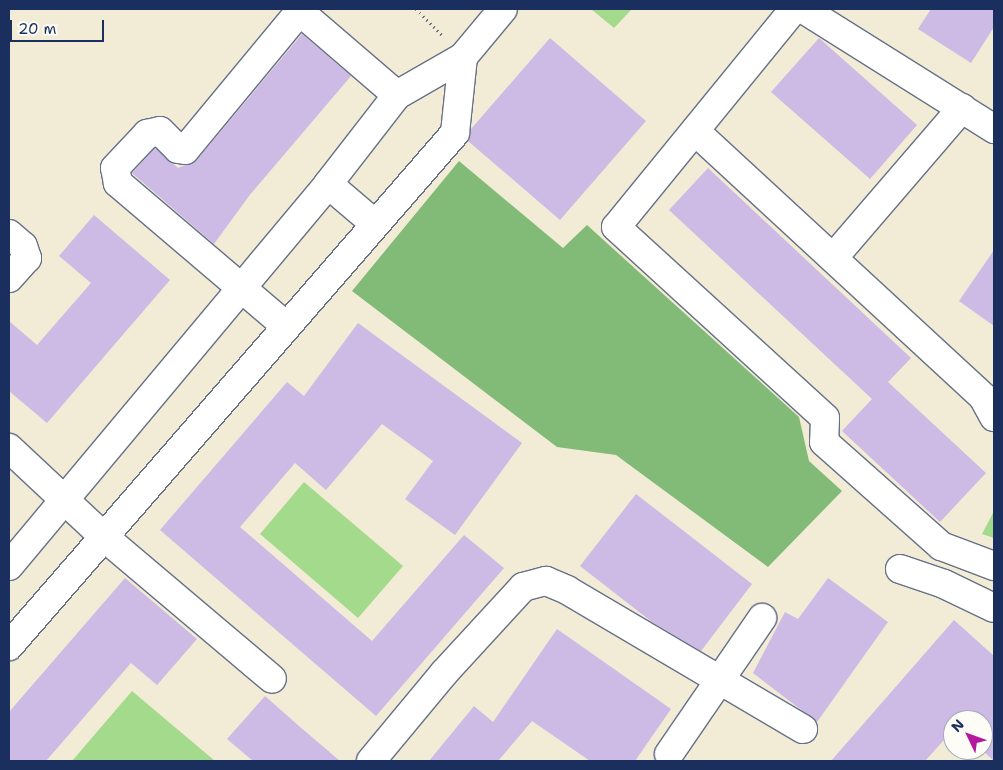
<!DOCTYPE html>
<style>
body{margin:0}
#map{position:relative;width:1003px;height:770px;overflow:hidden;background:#f2ecd6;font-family:"Shantell Sans",sans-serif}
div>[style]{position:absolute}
.green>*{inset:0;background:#a3da8c}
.forest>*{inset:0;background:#82ba78}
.building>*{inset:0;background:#cdbae5}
.path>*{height:3px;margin-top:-1.5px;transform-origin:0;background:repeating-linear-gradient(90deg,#667188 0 1px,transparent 0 5px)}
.roads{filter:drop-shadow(1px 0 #667188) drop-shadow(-1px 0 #667188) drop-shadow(0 1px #667188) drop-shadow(0 -1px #667188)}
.minor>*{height:28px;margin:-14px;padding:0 14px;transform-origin:14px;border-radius:14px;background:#fff}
span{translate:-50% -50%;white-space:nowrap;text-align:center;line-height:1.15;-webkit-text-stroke:4px #fdfcf7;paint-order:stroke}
.frame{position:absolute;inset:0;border:10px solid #1b2f5e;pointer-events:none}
.north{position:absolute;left:943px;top:710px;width:50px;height:50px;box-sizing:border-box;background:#fdfcf7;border:1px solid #a3aaba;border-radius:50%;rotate:312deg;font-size:14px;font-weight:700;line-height:20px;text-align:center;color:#1b2f5e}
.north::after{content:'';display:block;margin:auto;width:18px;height:22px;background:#b5179e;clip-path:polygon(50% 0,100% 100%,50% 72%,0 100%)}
.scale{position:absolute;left:10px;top:20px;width:94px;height:22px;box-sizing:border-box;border:2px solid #1b2f5e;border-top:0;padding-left:6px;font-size:15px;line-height:18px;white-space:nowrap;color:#1b2f5e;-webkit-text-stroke:4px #fdfcf7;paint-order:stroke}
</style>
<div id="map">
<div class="green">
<i style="clip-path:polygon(591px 9px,632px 9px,614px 28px)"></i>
<i style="clip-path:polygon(304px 482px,403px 566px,358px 618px,260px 534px)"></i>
<i style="clip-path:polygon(994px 511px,994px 538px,982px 534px)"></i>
<i style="clip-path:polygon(132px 691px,215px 761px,72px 761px)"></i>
</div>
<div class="forest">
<i style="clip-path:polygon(459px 161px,563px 248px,587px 225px,799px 417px,809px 461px,842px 491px,768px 567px,616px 455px,557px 447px,352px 291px)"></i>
</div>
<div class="building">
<i style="clip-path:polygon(931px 9px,994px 9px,994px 27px,971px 63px,918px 29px)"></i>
<i style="clip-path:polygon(302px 34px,351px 76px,249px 196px,214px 244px,132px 173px,155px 148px,178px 168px,197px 160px)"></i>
<i style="clip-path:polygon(550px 38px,646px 121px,560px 220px,468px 141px,471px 129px)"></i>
<i style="clip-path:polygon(819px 38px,917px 125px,870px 179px,771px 92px)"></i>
<i style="clip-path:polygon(708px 168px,911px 358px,888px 382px,986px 473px,940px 522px,842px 431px,872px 399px,669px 210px)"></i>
<i style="clip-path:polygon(94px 215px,170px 280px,47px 423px,9px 391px,9px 321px,37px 345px,91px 283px,59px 256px)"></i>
<i style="clip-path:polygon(994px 250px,994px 326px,959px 301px)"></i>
<i style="clip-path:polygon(358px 323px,522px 443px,455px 535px,405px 499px,433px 461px,382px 424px,326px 490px,295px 463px,240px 527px,372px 641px,464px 535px,504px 568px,376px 716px,160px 530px,287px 382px,304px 396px)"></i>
<i style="clip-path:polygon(636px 494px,752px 584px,701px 651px,652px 622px,580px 566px)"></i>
<i style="clip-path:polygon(125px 578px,197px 639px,157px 685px,131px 663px,46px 761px,9px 761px,9px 712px)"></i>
<i style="clip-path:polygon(828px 578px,888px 622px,817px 722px,753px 673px,785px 612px,798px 619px)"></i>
<i style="clip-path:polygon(954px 620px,994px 656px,994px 761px,982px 750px,983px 720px,953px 720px,953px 730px,925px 761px,831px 761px)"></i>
<i style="clip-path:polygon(557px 629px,671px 709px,635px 761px,590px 761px,532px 721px,498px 761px,429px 761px,474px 706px,493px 722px)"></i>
<i style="clip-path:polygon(265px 696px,299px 726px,340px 761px,253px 761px,227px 739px)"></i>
</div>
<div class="path">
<i style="left:416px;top:9px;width:37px;rotate:45deg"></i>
</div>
<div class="roads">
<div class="minor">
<i style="left:794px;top:9px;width:281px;rotate:129.2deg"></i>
<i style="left:616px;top:227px;width:283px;rotate:42.4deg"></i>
<i style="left:825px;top:418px;width:24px;rotate:92deg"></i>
<i style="left:824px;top:442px;width:157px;rotate:41.6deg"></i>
<i style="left:941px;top:546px;width:57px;rotate:20.7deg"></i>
<i style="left:803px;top:9px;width:226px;rotate:32.1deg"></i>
<i style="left:463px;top:57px;width:62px;rotate:-50.2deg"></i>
<i style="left:695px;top:131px;width:392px;rotate:42.7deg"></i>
<i style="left:983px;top:397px;width:23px;rotate:61deg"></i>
<i style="left:328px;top:184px;width:60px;rotate:40.3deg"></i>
<i style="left:9px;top:234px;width:18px;rotate:41deg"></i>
<i style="left:23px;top:246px;width:13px;rotate:72deg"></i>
<i style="left:27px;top:258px;width:27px;rotate:132deg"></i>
<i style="left:833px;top:258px;width:198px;rotate:-49.3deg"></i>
<i style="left:286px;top:326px;width:221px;rotate:-139.6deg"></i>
<i style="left:118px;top:183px;width:15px;rotate:-101deg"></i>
<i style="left:115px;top:168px;width:47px;rotate:-46.7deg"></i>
<i style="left:147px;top:134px;width:13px;rotate:-13deg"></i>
<i style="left:160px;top:131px;width:25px;rotate:45deg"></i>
<i style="left:178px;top:149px;width:7px;rotate:8deg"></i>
<i style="left:185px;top:150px;width:174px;rotate:-50.4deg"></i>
<i style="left:296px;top:16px;width:9px"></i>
<i style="left:305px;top:16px;width:121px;rotate:40.7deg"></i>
<i style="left:9px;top:448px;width:129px;rotate:43.1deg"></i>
<i style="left:103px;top:536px;width:221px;rotate:40.2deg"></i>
<i style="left:9px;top:566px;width:498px;rotate:-50.1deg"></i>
<i style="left:328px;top:184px;width:113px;rotate:-52.2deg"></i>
<i style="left:397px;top:95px;width:76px;rotate:-29.9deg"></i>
<i style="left:463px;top:57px;width:76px;rotate:96deg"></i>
<i style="left:455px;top:133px;width:680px;rotate:131deg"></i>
<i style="left:900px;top:569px;width:46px;rotate:18.8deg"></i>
<i style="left:944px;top:584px;width:55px;rotate:25.6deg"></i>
<i style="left:669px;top:754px;width:165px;rotate:-55.6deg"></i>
<i style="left:371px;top:761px;width:114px;rotate:-50.3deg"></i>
<i style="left:444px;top:673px;width:117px;rotate:-47.4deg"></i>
<i style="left:523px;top:587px;width:24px;rotate:-15deg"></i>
<i style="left:546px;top:581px;width:23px;rotate:23deg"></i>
<i style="left:567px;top:590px;width:274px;rotate:30.5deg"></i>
</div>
</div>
<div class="frame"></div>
<div class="north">N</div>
<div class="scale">20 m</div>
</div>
